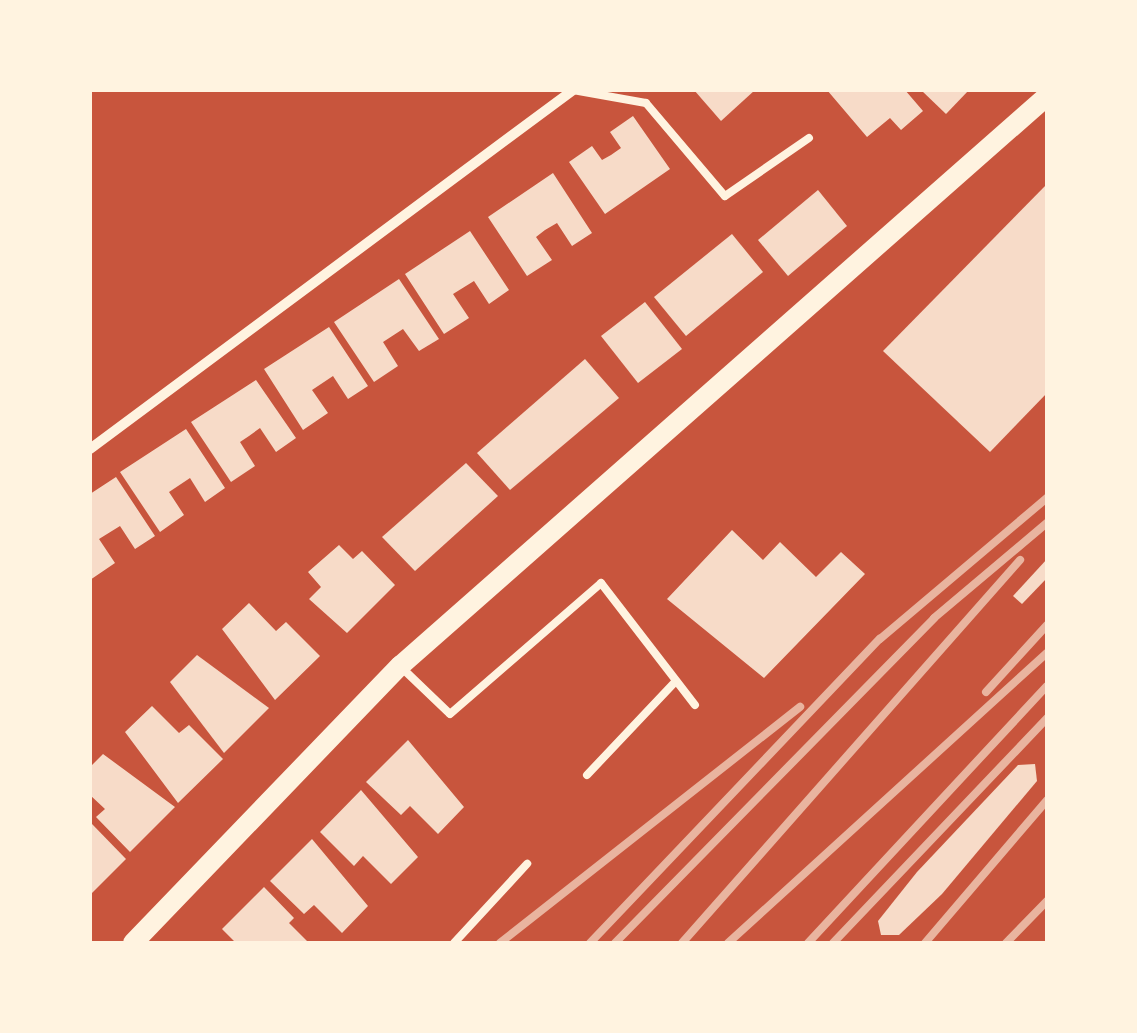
<!DOCTYPE html>
<style>
body{margin:0}
#map{position:relative;width:1137px;height:1033px;overflow:hidden;background:#c8553d;font-family:Signika,sans-serif}
div>[style]{position:absolute}
.building>*{inset:0;background:#f7dbc8}
.service>*{height:8px;margin:-4px;padding:0 4px;transform-origin:4px;border-radius:4px;background:#fff3e0}
.minor>*{height:10px;margin:-5px;padding:0 5px;transform-origin:5px;border-radius:5px;background:#fff3e0}
.secondary>*{height:20px;margin:-10px;padding:0 10px;transform-origin:10px;border-radius:10px;background:#fff3e0}
.rail>*{height:8px;margin:-4px;padding:0 4px;transform-origin:4px;border-radius:4px;background:#e9b49f}
span{translate:-50% -50%;white-space:nowrap;text-align:center;line-height:1.15;-webkit-text-stroke:9px #fff3e0;paint-order:stroke}
.frame{position:absolute;inset:0;border:92px solid #fff3e0;pointer-events:none}
</style>
<div id="map">
<div class="building">
<i style="clip-path:polygon(694px 90px,755px 90px,721px 121px)"></i>
<i style="clip-path:polygon(827px 90px,905px 90px,923px 111px,901px 130px,890px 118px,867px 137px)"></i>
<i style="clip-path:polygon(921px 90px,969px 90px,946px 114px)"></i>
<i style="clip-path:polygon(633px 116px,670px 169px,605px 214px,569px 162px,592px 146px,602px 160px,611px 155px,621px 148px,610px 132px)"></i>
<i style="clip-path:polygon(553px 173px,592px 233px,572px 246px,557px 223px,545px 230px,536px 237px,552px 260px,527px 276px,488px 217px)"></i>
<i style="clip-path:polygon(1047px 184px,1047px 393px,990px 452px,883px 351px)"></i>
<i style="clip-path:polygon(818px 190px,847px 226px,788px 276px,758px 240px)"></i>
<i style="clip-path:polygon(470px 231px,509px 290px,489px 304px,474px 281px,453px 294px,469px 318px,444px 334px,405px 274px)"></i>
<i style="clip-path:polygon(732px 234px,763px 272px,686px 336px,654px 297px)"></i>
<i style="clip-path:polygon(399px 279px,439px 339px,419px 351px,403px 329px,383px 342px,398px 366px,374px 382px,334px 322px)"></i>
<i style="clip-path:polygon(645px 302px,682px 349px,638px 383px,601px 336px)"></i>
<i style="clip-path:polygon(329px 327px,368px 386px,348px 399px,333px 376px,312px 390px,328px 413px,303px 430px,264px 369px)"></i>
<i style="clip-path:polygon(585px 359px,619px 398px,510px 490px,477px 453px)"></i>
<i style="clip-path:polygon(256px 380px,296px 438px,276px 452px,260px 428px,249px 436px,240px 442px,255px 466px,231px 482px,191px 422px)"></i>
<i style="clip-path:polygon(186px 429px,225px 488px,205px 502px,190px 478px,169px 492px,184px 515px,160px 532px,120px 472px)"></i>
<i style="clip-path:polygon(466px 463px,498px 496px,415px 571px,382px 537px)"></i>
<i style="clip-path:polygon(116px 477px,155px 536px,135px 549px,120px 526px,99px 539px,115px 563px,90px 580px,90px 494px)"></i>
<i style="clip-path:polygon(732px 530px,763px 560px,780px 542px,816px 577px,841px 552px,865px 574px,764px 678px,667px 599px)"></i>
<i style="clip-path:polygon(339px 545px,353px 559px,362px 551px,395px 585px,347px 633px,309px 599px,321px 587px,308px 572px)"></i>
<i style="clip-path:polygon(1047px 559px,1047px 578px,1022px 604px,1013px 596px)"></i>
<i style="clip-path:polygon(249px 603px,276px 631px,286px 622px,320px 656px,275px 700px,222px 629px)"></i>
<i style="clip-path:polygon(197px 655px,269px 708px,224px 753px,170px 682px)"></i>
<i style="clip-path:polygon(152px 706px,179px 733px,189px 725px,223px 759px,178px 803px,125px 732px)"></i>
<i style="clip-path:polygon(408px 740px,464px 807px,438px 834px,410px 806px,401px 815px,366px 782px)"></i>
<i style="clip-path:polygon(103px 754px,175px 807px,130px 852px,96px 817px,105px 809px,90px 795px,90px 767px)"></i>
<i style="clip-path:polygon(1035px 764px,1037px 781px,942px 894px,899px 935px,881px 935px,878px 921px,917px 872px,1018px 765px)"></i>
<i style="clip-path:polygon(361px 790px,418px 857px,391px 884px,363px 856px,354px 866px,320px 832px)"></i>
<i style="clip-path:polygon(92px 824px,126px 859px,90px 895px,90px 826px)"></i>
<i style="clip-path:polygon(312px 839px,368px 906px,342px 933px,314px 905px,304px 914px,270px 881px)"></i>
<i style="clip-path:polygon(264px 887px,294px 918px,289px 923px,309px 943px,236px 943px,222px 929px)"></i>
</div>
<div class="service">
<i style="left:573px;top:90px;width:74px;rotate:10.1deg"></i>
<i style="left:646px;top:103px;width:122px;rotate:49.7deg"></i>
<i style="left:725px;top:196px;width:102px;rotate:-34.6deg"></i>
<i style="left:402px;top:668px;width:66px;rotate:43.8deg"></i>
<i style="left:450px;top:714px;width:200px;rotate:-40.9deg"></i>
<i style="left:601px;top:583px;width:154px;rotate:52.4deg"></i>
<i style="left:587px;top:775px;width:127px;rotate:-46.6deg"></i>
<i style="left:454px;top:943px;width:108px;rotate:-47.3deg"></i>
</div>
<div class="minor">
<i style="left:90px;top:449px;width:602px;rotate:-36.62deg"></i>
</div>
<div class="secondary">
<i style="left:133px;top:943px;width:385px;rotate:-46.1deg"></i>
<i style="left:400px;top:666px;width:862px;rotate:-41.38deg"></i>
</div>
<div class="rail">
<i style="left:986px;top:692px;width:91px;rotate:-47.7deg"></i>
<i style="left:500px;top:943px;width:382px;rotate:-38.2deg"></i>
<i style="left:590px;top:943px;width:420px;rotate:-46.4deg"></i>
<i style="left:880px;top:639px;width:219px;rotate:-40.2deg"></i>
<i style="left:615px;top:943px;width:455px;rotate:-45.5deg"></i>
<i style="left:934px;top:618px;width:148px;rotate:-40.1deg"></i>
<i style="left:682px;top:943px;width:511px;rotate:-48.57deg"></i>
<i style="left:728px;top:943px;width:431px;rotate:-42.3deg"></i>
<i style="left:808px;top:943px;width:351px;rotate:-47.1deg"></i>
<i style="left:833px;top:943px;width:311px;rotate:-46.4deg"></i>
<i style="left:925px;top:943px;width:188px;rotate:-49.5deg"></i>
<i style="left:1006px;top:943px;width:59px;rotate:-45.7deg"></i>
</div>
<div class="frame"></div>
</div>
